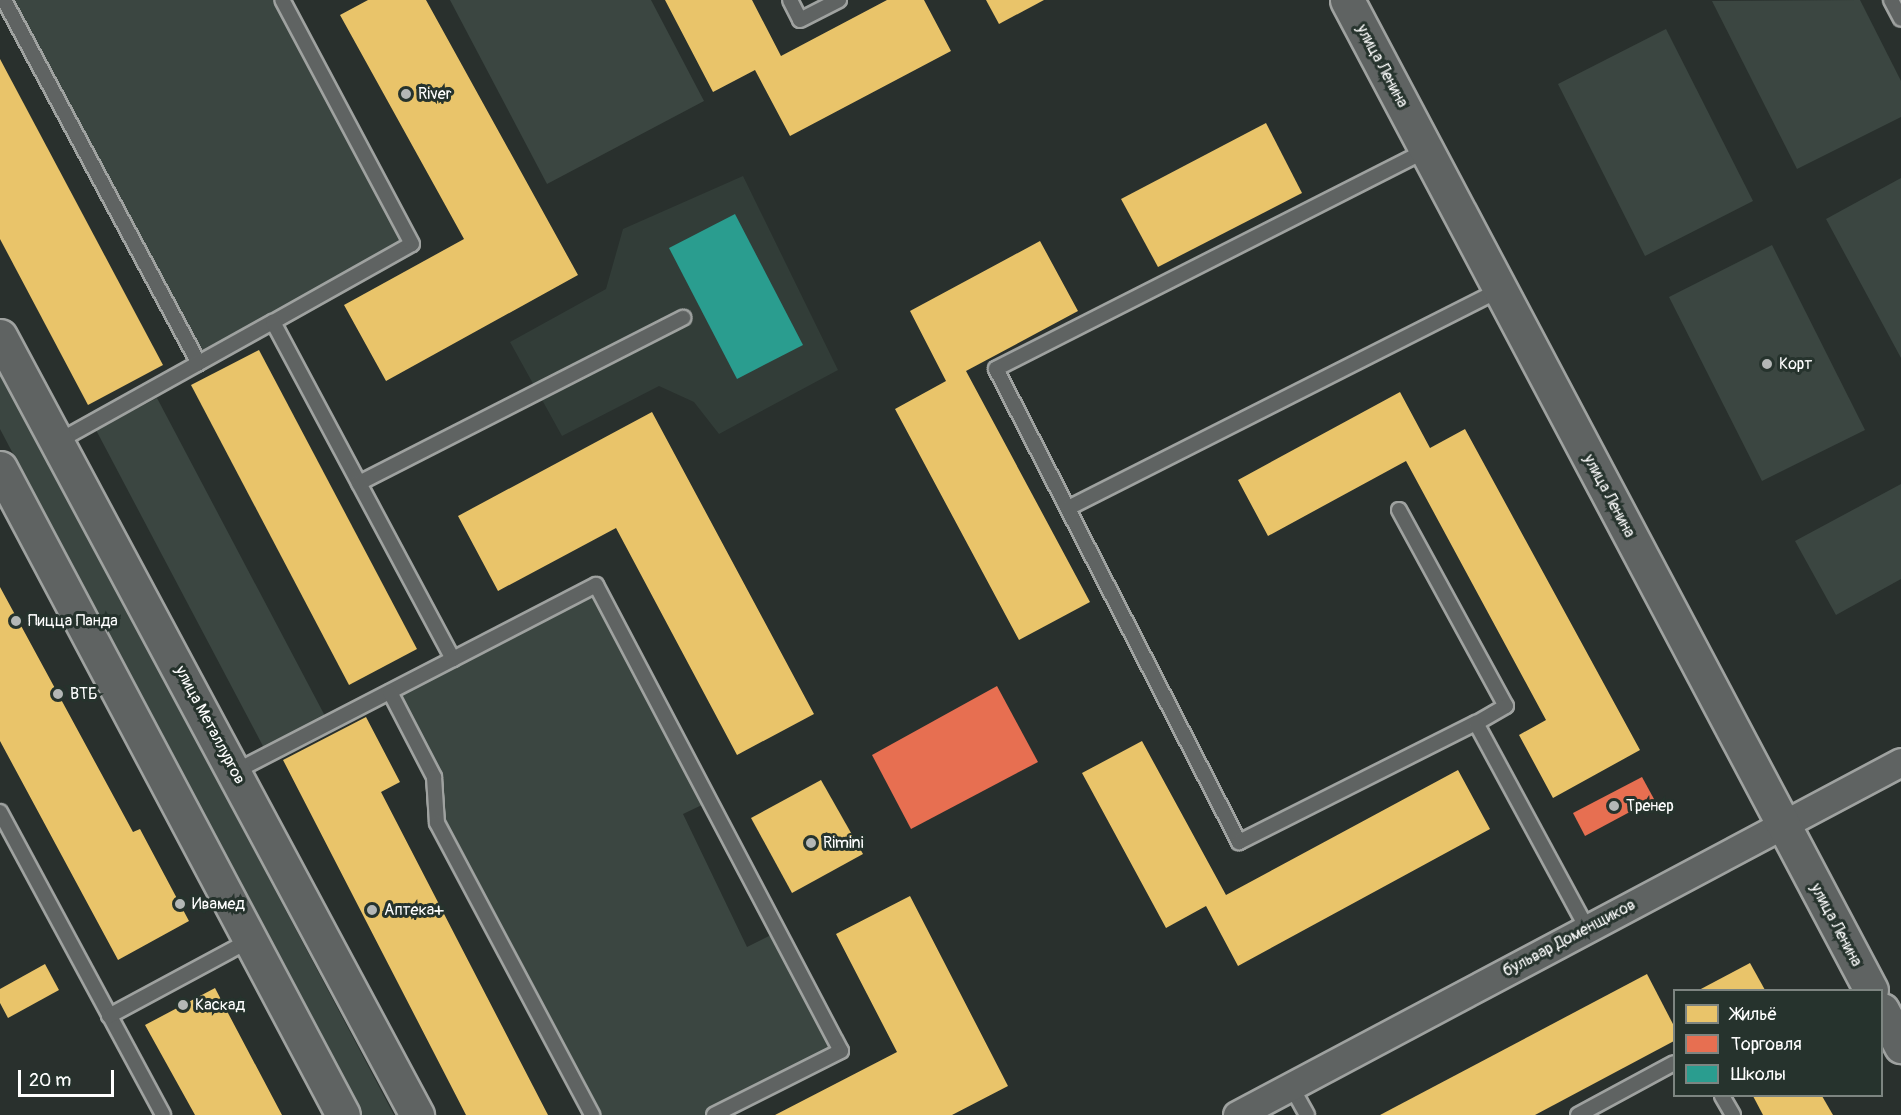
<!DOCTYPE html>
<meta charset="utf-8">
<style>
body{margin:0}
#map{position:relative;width:1901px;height:1115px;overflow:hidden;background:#29302d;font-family:Pangolin,sans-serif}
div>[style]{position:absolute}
.built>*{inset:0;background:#323d38}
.green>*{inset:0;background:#3b4641}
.homes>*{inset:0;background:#e9c46a}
.shops>*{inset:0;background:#e76f51}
.schools>*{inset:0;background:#2a9d8f}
.roads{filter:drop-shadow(2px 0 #9fa2a0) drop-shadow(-2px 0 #9fa2a0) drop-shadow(0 2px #9fa2a0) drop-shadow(0 -2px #9fa2a0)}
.service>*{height:14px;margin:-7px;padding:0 7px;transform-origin:7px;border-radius:7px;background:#5f6362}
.minor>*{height:27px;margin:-13.5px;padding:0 13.5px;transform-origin:13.5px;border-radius:13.5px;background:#5f6362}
.tertiary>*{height:33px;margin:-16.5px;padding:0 16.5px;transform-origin:16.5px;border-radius:16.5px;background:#5f6362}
.dots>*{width:16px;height:16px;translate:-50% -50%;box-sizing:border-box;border:3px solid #26332d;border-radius:50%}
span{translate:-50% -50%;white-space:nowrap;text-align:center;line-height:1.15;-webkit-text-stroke:6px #26332d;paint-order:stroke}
.street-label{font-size:16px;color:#fff}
.poi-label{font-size:16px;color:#fff}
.left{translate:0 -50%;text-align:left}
.legend{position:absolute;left:1673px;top:989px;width:210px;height:108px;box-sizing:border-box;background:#26332d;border:2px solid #7d8581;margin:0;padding:8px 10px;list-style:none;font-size:18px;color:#fff}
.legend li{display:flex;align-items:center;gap:12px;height:30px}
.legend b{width:30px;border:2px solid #7d8581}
.scale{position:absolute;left:18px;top:1070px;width:96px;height:27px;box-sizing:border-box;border:3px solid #fff;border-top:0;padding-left:8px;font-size:18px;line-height:21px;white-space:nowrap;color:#fff;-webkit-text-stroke:4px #26332d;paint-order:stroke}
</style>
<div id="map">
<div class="built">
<i style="clip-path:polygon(743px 176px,838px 370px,719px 434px,694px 402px,659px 386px,562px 436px,510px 342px,606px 289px,623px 229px)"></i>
</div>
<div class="green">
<i style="clip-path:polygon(4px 0,282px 0,412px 244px,199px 363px)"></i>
<i style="clip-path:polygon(450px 0,651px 0,704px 101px,547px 184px)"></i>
<i style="clip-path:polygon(1860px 0,1901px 81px,1901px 117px,1797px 169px,1712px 1px)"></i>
<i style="clip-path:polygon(1666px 29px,1753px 201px,1645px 256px,1558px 84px)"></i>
<i style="clip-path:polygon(1901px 178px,1901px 358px,1826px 219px)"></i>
<i style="clip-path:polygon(1772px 245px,1865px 430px,1762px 481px,1669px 297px)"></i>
<i style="clip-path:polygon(0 370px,394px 1115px,362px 1115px,0 429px)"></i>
<i style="clip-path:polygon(157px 398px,325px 716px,264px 748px,96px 430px)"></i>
<i style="clip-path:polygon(1901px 484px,1901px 579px,1836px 615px,1795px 541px)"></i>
<i style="clip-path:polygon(593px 592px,704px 804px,683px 814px,747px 947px,773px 934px,834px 1051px,705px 1115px,598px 1115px,442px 822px,438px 774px,395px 694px)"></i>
</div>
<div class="homes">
<i style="clip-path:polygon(368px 0,426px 0,578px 275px,386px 381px,344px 305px,464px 239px,340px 15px)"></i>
<i style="clip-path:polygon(665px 0,752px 0,781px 56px,887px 0,924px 0,951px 51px,790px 136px,755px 70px,713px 92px)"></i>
<i style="clip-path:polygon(986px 0,1044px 0,999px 24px)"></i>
<i style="clip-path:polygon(0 59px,163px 365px,88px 405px,0 239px)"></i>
<i style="clip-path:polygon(1266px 123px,1302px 193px,1158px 267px,1121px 199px)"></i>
<i style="clip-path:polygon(1040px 241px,1078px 311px,966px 371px,1090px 602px,1019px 640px,895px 409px,946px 381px,910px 311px)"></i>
<i style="clip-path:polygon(259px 350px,417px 649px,349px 685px,191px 385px)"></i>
<i style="clip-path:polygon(1400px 392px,1430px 448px,1465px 429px,1640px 750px,1553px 798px,1519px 735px,1546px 720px,1406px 461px,1268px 536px,1238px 480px)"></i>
<i style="clip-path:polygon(652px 412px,814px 714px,737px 755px,616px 528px,498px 591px,458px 516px)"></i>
<i style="clip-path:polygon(0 587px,133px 832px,140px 829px,189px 921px,118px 960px,0 741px)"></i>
<i style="clip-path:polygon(366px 717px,400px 782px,381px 792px,548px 1115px,466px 1115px,283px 760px)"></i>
<i style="clip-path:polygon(1142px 741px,1226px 895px,1458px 770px,1490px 829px,1238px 966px,1206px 906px,1166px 928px,1082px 773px)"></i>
<i style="clip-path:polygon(821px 780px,863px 854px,792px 893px,751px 818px)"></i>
<i style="clip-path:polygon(910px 896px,1008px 1086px,952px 1115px,775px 1115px,897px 1052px,836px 934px)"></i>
<i style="clip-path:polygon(1750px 963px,1765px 990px,1699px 990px)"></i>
<i style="clip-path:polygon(45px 964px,59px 990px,8px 1018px,0 1003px,0 989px)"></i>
<i style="clip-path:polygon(1647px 974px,1674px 1026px,1674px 1041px,1535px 1115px,1380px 1115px)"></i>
<i style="clip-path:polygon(215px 988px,228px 1013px,282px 1115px,195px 1115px,145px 1025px)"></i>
<i style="clip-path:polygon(1753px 1096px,1822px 1096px,1833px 1115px,1763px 1115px)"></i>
</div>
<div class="shops">
<i style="clip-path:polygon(997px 686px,1038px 762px,911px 829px,872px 755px)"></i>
<i style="clip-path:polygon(1642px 777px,1654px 799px,1585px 836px,1573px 813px)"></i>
</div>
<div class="schools">
<i style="clip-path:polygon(735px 214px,803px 345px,737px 379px,669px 248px)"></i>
</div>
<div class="roads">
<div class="service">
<i style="left:4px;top:0;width:412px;rotate:61.8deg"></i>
<i style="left:790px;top:0;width:22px;rotate:63deg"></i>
<i style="left:800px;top:20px;width:44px;rotate:-27.1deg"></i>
<i style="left:1891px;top:0;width:21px;rotate:62deg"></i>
<i style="left:1427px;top:150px;width:483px;rotate:153.1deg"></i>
<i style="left:996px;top:369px;width:532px;rotate:62.81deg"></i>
<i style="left:1239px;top:842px;width:265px;rotate:-26.7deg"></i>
<i style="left:273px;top:322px;width:159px;rotate:-29.3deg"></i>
<i style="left:412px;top:244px;width:276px;rotate:-118deg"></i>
<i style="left:57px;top:442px;width:247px;rotate:-29.1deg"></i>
<i style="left:273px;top:322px;width:382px;rotate:61.9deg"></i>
<i style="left:453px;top:659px;width:244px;rotate:152.7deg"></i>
<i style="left:359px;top:483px;width:364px;rotate:-27deg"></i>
<i style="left:1068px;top:508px;width:484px;rotate:-26.8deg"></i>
<i style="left:1399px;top:510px;width:223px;rotate:61.4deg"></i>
<i style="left:1506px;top:706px;width:34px;rotate:150deg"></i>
<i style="left:1476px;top:723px;width:233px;rotate:61.6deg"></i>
<i style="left:453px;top:659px;width:161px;rotate:-27.4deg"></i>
<i style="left:596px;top:585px;width:526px;rotate:62.27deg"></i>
<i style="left:841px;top:1051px;width:142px;rotate:153.3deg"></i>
<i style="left:390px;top:692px;width:96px;rotate:62.6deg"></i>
<i style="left:434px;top:777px;width:46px;rotate:86.3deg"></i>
<i style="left:437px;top:823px;width:331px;rotate:62deg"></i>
<i style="left:0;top:812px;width:344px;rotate:61.7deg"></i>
<i style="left:109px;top:1016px;width:160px;rotate:-28.3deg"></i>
<i style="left:1291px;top:1086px;width:33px;rotate:61deg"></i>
<i style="left:1722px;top:1096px;width:22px;rotate:60deg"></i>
<i style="left:1578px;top:1115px;width:109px;rotate:-28.4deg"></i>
</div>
<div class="minor">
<i style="left:1237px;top:1115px;width:752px;rotate:-28deg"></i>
</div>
<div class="tertiary">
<i style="left:1347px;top:0;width:1120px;rotate:62.11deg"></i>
<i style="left:0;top:336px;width:884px;rotate:61.84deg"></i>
<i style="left:0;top:468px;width:732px;rotate:62.07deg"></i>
<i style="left:1882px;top:1010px;width:41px;rotate:62.2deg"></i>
</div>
</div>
<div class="dots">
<i style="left:406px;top:94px;background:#b4b7b6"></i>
<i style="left:1767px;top:364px;background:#b4b7b6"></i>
<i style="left:16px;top:621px;background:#b4b7b6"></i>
<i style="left:58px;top:694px;background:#b4b7b6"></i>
<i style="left:1614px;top:806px;background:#b4b7b6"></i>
<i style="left:811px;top:843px;background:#b4b7b6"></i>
<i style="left:180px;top:904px;background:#b4b7b6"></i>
<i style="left:372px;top:910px;background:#b4b7b6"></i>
<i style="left:183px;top:1005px;background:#b4b7b6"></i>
</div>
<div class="street-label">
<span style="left:1382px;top:66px;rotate:62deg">улица Ленина</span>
<span style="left:1609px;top:496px;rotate:62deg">улица Ленина</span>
<span style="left:210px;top:725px;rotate:62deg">улица Металлургов</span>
<span style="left:1836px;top:925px;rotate:62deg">улица Ленина</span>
<span style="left:1569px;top:938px;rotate:-28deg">бульвар Доменщиков</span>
</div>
<div class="poi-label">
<span class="left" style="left:418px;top:94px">River</span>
<span class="left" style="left:1779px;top:364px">Корт</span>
<span class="left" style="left:28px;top:621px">Пицца Панда</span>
<span class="left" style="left:70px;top:694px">ВТБ</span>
<span class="left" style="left:1626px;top:806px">Тренер</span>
<span class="left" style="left:823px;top:843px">Rimini</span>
<span class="left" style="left:192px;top:904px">Ивамед</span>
<span class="left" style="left:384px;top:910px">Аптека+</span>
<span class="left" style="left:195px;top:1005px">Каскад</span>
</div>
<ul class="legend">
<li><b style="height:16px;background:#e9c46a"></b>Жильё</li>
<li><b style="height:16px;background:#e76f51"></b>Торговля</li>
<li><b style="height:16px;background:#2a9d8f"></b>Школы</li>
</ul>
<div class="scale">20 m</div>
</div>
